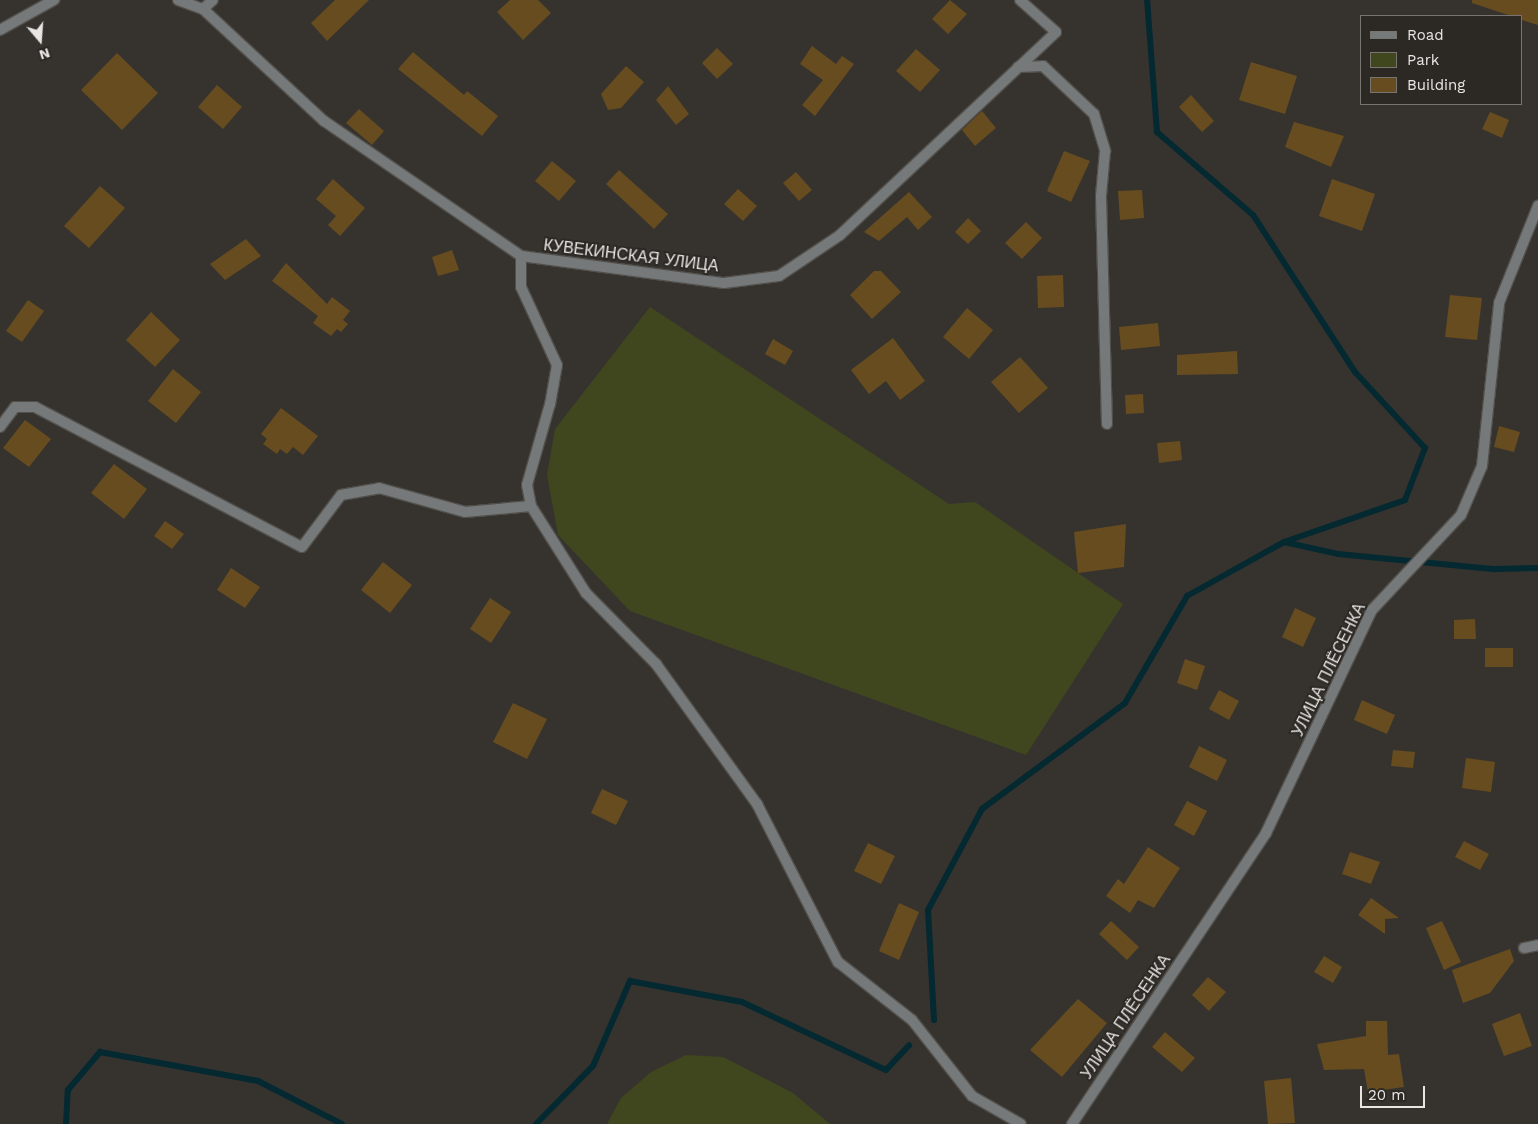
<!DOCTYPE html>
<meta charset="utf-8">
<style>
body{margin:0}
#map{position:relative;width:1538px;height:1124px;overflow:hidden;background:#36332f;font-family:"Work Sans",sans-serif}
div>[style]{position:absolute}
.green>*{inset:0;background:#40471f}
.stream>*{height:6px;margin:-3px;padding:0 3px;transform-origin:3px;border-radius:3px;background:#052931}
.building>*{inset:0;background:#664c1f}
.roads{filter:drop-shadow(1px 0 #52504c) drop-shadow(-1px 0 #52504c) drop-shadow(0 1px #52504c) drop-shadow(0 -1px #52504c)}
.service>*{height:10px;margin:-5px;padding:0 5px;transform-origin:5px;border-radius:5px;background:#76797a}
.minor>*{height:10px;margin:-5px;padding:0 5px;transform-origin:5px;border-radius:5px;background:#76797a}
span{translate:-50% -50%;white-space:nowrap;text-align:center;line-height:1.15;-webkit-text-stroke:4px #2c2925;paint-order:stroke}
.street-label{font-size:16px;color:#e8e6e3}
.legend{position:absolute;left:1360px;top:15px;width:162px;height:90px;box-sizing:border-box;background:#2c2925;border:1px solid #777571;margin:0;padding:6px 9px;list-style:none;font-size:15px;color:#e8e6e3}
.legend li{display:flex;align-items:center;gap:10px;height:25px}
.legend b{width:25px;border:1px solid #777571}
.north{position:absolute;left:15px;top:15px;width:50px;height:50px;-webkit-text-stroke:4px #2c2925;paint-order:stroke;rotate:162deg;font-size:14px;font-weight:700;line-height:20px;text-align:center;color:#e8e6e3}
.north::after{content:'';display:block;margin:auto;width:18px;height:22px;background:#e8e6e3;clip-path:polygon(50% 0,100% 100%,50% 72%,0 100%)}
.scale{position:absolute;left:1360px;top:1086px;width:65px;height:22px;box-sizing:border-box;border:2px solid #e8e6e3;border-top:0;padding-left:6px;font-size:15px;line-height:18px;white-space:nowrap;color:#e8e6e3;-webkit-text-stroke:4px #2c2925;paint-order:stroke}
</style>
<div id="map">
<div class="green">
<i style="clip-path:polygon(650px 307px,949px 504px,975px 502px,1123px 604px,1026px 755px,630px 611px,558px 535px,547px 475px,555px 429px)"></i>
<i style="clip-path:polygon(686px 1055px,723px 1057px,793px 1093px,830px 1124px,607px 1124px,621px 1098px,651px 1072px)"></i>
</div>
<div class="stream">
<i style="left:1284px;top:542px;width:55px;rotate:12.5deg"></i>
<i style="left:1338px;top:554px;width:158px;rotate:5.5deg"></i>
<i style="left:1495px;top:569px;width:43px;rotate:-1.3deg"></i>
<i style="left:934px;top:1020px;width:110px;rotate:-93.1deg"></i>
<i style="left:928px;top:910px;width:115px;rotate:-61.9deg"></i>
<i style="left:982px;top:809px;width:178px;rotate:-36.5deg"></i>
<i style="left:1125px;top:703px;width:124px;rotate:-59.9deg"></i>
<i style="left:1187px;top:596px;width:111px;rotate:-29.1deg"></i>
<i style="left:1284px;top:542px;width:128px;rotate:-19.1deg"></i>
<i style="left:1405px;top:500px;width:56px;rotate:-69deg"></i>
<i style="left:1425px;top:448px;width:103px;rotate:-132.6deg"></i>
<i style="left:1355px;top:372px;width:187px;rotate:-123deg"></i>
<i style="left:1253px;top:215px;width:127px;rotate:-139.2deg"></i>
<i style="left:1157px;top:132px;width:132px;rotate:-94.3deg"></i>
<i style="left:66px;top:1124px;width:34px;rotate:-87deg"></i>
<i style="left:68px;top:1090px;width:50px;rotate:-49.9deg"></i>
<i style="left:100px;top:1052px;width:161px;rotate:10.4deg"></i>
<i style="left:258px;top:1081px;width:94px;rotate:27.1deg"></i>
<i style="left:536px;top:1124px;width:81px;rotate:-45.5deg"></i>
<i style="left:593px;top:1066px;width:93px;rotate:-66.5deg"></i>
<i style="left:630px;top:981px;width:114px;rotate:10.6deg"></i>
<i style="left:742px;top:1002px;width:159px;rotate:25.3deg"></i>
<i style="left:886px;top:1070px;width:34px;rotate:-47deg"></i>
</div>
<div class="building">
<i style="clip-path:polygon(335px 0,369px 0,327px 41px,311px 23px)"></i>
<i style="clip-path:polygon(510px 0,538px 0,551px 13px,523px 40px,497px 12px)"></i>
<i style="clip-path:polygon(950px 0,967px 14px,948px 34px,932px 19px)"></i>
<i style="clip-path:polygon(1472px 0,1538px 0,1538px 25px,1522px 20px,1522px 16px,1511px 16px,1472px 3px)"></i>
<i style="clip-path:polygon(812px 46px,836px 64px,842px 56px,854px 64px,815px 116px,802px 105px,823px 80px,800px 64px)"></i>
<i style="clip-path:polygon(717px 48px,733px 64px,717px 79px,702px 63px)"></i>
<i style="clip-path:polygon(916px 49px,940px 70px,920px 92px,896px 71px)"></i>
<i style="clip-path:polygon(413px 52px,464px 95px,467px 91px,498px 116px,482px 136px,398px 69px)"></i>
<i style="clip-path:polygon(117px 53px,158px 93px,122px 130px,81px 90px)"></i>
<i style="clip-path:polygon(1251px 62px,1297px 76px,1285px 114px,1239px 100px)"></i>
<i style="clip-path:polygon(626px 66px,644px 82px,621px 108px,608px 110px,601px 94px)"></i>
<i style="clip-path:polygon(217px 85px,242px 107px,223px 129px,198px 107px)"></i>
<i style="clip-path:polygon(668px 86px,689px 114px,676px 125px,656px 100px)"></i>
<i style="clip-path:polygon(1191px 95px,1214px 121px,1202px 132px,1179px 107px)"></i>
<i style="clip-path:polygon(359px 109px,384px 131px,372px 145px,346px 123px)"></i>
<i style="clip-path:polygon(982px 111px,996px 128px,975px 146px,962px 130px)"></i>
<i style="clip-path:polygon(1490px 112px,1509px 120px,1502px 138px,1482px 129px)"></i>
<i style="clip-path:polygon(1294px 122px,1344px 136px,1331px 167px,1285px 147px)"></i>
<i style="clip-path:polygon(1064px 151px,1090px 161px,1071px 202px,1047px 191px)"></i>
<i style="clip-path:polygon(552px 161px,576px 181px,559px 201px,535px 181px)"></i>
<i style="clip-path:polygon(619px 170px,668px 214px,654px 229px,606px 184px)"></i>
<i style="clip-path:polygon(796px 172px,812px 190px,799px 201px,783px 183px)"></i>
<i style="clip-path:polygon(333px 179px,365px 208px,340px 236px,328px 225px,336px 216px,316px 199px)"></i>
<i style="clip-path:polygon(1332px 179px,1375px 194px,1362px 231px,1319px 216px)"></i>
<i style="clip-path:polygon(100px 186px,125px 208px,89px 248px,64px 226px)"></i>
<i style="clip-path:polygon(738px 189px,757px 206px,743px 221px,724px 204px)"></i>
<i style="clip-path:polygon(1142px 190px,1144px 218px,1120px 220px,1118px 191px)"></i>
<i style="clip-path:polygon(909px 192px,932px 217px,918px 230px,907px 217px,879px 241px,864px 232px)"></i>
<i style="clip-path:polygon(968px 218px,981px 231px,968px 244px,955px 232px)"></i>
<i style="clip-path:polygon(1026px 222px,1042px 238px,1022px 259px,1005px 243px)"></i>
<i style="clip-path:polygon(246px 239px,261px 256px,225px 280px,210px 264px)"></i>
<i style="clip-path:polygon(452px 250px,459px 270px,438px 276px,432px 257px)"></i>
<i style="clip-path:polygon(286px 263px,327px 304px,332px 297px,350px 311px,343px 320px,348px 324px,341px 332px,337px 329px,331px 336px,313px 323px,318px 316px,272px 281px)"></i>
<i style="clip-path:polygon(874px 271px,881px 271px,901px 292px,872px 319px,850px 295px)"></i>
<i style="clip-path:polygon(1063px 275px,1064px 307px,1038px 308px,1037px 276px)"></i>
<i style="clip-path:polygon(1450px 295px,1482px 298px,1477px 340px,1445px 337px)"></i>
<i style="clip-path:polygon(28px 300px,44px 311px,22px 342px,6px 331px)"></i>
<i style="clip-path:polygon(967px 308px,993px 330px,969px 359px,943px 337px)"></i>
<i style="clip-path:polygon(151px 312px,180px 340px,155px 367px,126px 340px)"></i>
<i style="clip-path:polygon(1158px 323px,1160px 346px,1121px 350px,1119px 327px)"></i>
<i style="clip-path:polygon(893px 338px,925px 381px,900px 400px,886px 381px,869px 394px,851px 370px)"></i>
<i style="clip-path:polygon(773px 339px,793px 351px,785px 365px,765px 354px)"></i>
<i style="clip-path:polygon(1237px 351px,1238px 374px,1177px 375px,1177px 355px)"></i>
<i style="clip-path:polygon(1020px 357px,1048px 388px,1019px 413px,991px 382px)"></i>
<i style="clip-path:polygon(173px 369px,201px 392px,176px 423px,148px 401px)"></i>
<i style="clip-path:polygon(1143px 394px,1144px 413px,1126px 414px,1125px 395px)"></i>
<i style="clip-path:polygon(281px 408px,318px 436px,303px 455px,293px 447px,287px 454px,280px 449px,277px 454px,263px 444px,267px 439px,261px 434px)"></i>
<i style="clip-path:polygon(25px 420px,51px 439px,29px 467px,3px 448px)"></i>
<i style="clip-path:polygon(1499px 426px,1520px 432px,1514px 452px,1494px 447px)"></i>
<i style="clip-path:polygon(1180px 441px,1182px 460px,1159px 463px,1157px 443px)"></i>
<i style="clip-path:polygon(114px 464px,147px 489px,124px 519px,91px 493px)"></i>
<i style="clip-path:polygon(165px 521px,184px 534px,172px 549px,154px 536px)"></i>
<i style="clip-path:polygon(1126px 524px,1124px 567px,1078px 573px,1074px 532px)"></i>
<i style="clip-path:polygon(383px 562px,412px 585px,390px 613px,361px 590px)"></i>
<i style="clip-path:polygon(231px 568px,260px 587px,245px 608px,217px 590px)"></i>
<i style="clip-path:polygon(490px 598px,511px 612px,491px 643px,470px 629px)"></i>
<i style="clip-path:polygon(1295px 608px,1316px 618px,1303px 647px,1282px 637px)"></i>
<i style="clip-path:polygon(1475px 619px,1476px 639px,1454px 639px,1454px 620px)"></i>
<i style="clip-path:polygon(1485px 648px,1513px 648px,1513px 667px,1485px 667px)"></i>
<i style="clip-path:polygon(1185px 659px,1205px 666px,1197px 690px,1177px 683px)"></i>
<i style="clip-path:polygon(1219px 690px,1239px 701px,1229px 720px,1209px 709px)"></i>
<i style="clip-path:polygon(1362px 700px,1395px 715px,1387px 734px,1354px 720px)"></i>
<i style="clip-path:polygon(513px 703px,547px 719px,527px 759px,493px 742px)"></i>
<i style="clip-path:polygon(1199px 746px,1227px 760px,1217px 781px,1189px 767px)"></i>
<i style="clip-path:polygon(1393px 750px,1415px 752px,1413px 768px,1391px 766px)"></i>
<i style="clip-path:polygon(1466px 758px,1495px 762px,1491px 792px,1462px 788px)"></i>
<i style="clip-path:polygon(602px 789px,628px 801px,616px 825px,591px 813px)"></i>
<i style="clip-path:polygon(1187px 801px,1207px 811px,1194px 836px,1174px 825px)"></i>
<i style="clip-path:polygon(1464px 841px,1489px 854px,1480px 870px,1455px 857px)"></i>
<i style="clip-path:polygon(868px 843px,895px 856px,881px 884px,854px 871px)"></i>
<i style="clip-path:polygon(1148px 847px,1180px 868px,1154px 908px,1138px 900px,1130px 913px,1106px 896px,1118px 879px,1124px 884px)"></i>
<i style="clip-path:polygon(1350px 852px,1380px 862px,1371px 884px,1342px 874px)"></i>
<i style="clip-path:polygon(1371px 898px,1399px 918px,1385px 919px,1385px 934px,1358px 915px)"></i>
<i style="clip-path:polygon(899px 903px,919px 912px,899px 960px,879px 951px)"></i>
<i style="clip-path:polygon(1111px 921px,1139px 947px,1127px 960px,1099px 934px)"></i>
<i style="clip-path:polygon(1442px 921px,1461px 962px,1444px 970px,1426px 928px)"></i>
<i style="clip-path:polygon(1510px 949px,1514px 961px,1490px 993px,1463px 1003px,1452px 970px)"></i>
<i style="clip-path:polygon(1324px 956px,1342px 967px,1333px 983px,1314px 972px)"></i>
<i style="clip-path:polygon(1208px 977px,1226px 992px,1209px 1011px,1192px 995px)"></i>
<i style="clip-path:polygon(1078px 999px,1107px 1023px,1062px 1077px,1030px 1050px)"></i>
<i style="clip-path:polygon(1520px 1013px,1532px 1046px,1504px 1056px,1492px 1024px)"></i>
<i style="clip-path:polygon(1366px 1021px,1387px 1021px,1388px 1055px,1399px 1054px,1404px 1087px,1368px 1092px,1364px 1069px,1324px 1070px,1317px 1044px,1366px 1036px)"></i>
<i style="clip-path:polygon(1165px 1032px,1195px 1058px,1182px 1072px,1152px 1047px)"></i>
<i style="clip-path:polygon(1291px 1078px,1295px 1123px,1268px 1124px,1264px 1081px)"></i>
</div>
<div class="roads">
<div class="service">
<i style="left:203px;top:9px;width:13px;rotate:-42deg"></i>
<i style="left:1105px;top:151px;width:45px;rotate:95.1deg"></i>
<i style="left:1101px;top:196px;width:228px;rotate:88.5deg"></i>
<i style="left:521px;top:256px;width:31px;rotate:90deg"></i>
<i style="left:521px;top:287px;width:86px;rotate:65.2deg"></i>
<i style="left:557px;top:365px;width:40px;rotate:100deg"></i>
<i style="left:550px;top:404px;width:84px;rotate:105.9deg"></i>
<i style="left:527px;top:485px;width:21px;rotate:79deg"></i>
<i style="left:531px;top:506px;width:103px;rotate:57.7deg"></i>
<i style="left:586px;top:593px;width:100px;rotate:45.4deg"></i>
<i style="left:656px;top:664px;width:173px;rotate:54.2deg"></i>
<i style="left:757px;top:804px;width:178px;rotate:62.9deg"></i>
<i style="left:838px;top:962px;width:94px;rotate:38.1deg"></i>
<i style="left:912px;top:1020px;width:97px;rotate:51.7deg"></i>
<i style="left:972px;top:1096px;width:56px;rotate:29.7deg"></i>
<i style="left:0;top:427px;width:25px;rotate:-53deg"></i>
<i style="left:15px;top:407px;width:20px"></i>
<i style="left:35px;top:407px;width:301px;rotate:27.7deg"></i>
<i style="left:302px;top:547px;width:65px;rotate:-53.1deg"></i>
<i style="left:341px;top:495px;width:39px;rotate:-10deg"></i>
<i style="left:379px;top:488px;width:89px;rotate:15.6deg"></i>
<i style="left:465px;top:512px;width:66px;rotate:-5.2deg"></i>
<i style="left:1524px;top:948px;width:14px;rotate:-12deg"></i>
</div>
<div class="minor">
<i style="left:178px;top:0;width:27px;rotate:20deg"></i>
<i style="left:203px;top:9px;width:165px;rotate:42.8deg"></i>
<i style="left:324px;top:121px;width:239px;rotate:34.4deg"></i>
<i style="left:521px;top:256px;width:205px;rotate:7.6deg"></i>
<i style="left:724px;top:283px;width:55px;rotate:-7.3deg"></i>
<i style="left:779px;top:276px;width:73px;rotate:-33.9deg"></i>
<i style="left:840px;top:235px;width:296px;rotate:-43.2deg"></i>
<i style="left:1056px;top:32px;width:48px;rotate:-138.4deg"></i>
<i style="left:0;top:30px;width:62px;rotate:-29.1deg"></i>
<i style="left:1018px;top:67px;width:25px;rotate:-2deg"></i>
<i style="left:1043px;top:66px;width:70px;rotate:43.3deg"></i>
<i style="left:1094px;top:114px;width:39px;rotate:73deg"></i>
<i style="left:1072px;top:1124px;width:350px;rotate:-56.3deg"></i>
<i style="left:1266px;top:833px;width:247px;rotate:-64.6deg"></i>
<i style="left:1372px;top:610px;width:130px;rotate:-46.9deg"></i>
<i style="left:1461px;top:515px;width:53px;rotate:-66.8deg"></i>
<i style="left:1482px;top:466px;width:164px;rotate:-84deg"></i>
<i style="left:1499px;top:303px;width:105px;rotate:-68.1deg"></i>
</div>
</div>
<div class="street-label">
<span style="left:631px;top:256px;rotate:7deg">КУВЕКИНСКАЯ УЛИЦА</span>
<span style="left:1329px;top:670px;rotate:-64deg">УЛИЦА ПЛЁСЕНКА</span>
<span style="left:1126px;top:1017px;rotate:-56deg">УЛИЦА ПЛЁСЕНКА</span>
</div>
<ul class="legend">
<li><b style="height:6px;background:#76797a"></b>Road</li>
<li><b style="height:14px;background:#40471f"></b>Park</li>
<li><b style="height:14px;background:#664c1f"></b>Building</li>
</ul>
<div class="north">N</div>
<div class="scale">20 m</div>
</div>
